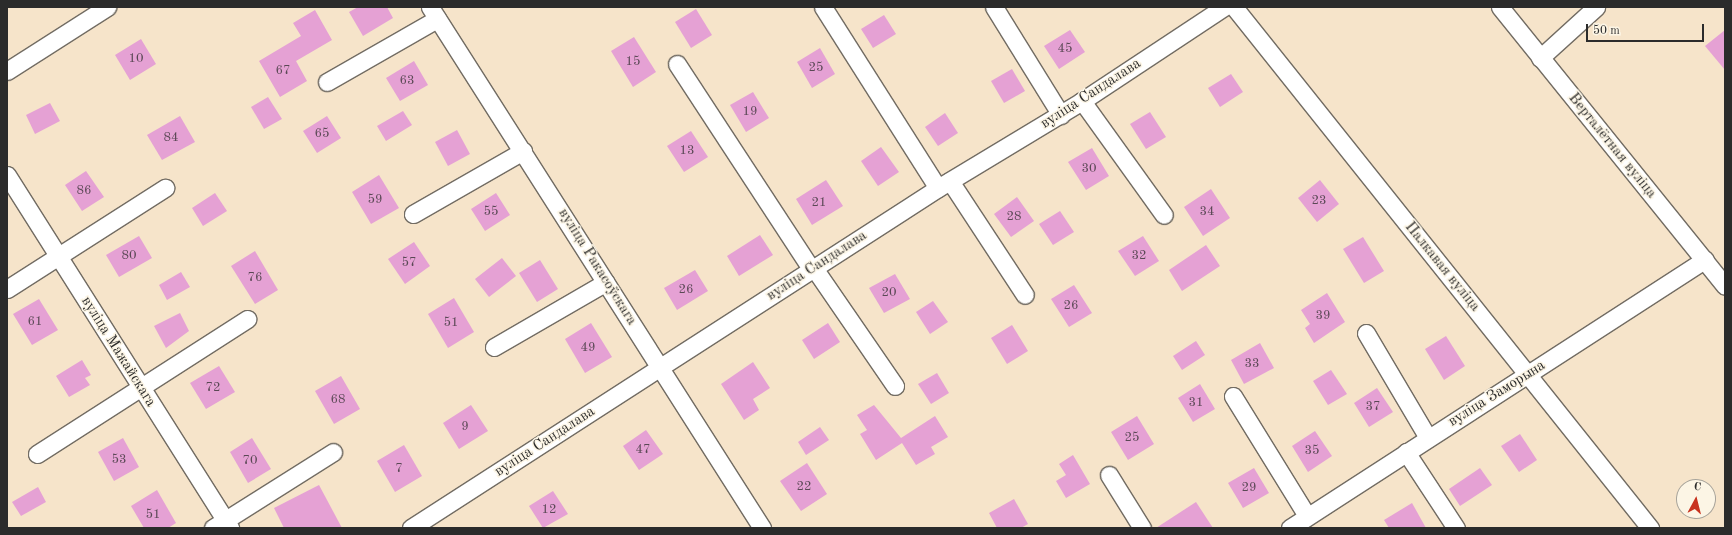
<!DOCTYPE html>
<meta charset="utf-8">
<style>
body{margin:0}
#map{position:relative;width:1732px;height:535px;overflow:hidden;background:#f6e4ca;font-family:"Old Standard TT",serif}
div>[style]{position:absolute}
.building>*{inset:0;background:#e5a1d4}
.roads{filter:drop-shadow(1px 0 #726c63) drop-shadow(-1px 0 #726c63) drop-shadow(0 1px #726c63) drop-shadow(0 -1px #726c63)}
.minor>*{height:17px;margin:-8.5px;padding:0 8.5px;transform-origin:8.5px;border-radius:8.5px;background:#fff}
span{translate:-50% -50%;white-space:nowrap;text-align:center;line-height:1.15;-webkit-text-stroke:3px #fcf5e5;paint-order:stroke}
.number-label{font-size:13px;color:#5a4855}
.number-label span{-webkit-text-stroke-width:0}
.street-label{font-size:15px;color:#2b2b2b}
.frame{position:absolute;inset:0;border:8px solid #2b2b2b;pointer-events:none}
.north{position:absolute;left:1676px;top:479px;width:40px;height:40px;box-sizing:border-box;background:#fcf5e5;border:1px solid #a8a49b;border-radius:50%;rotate:7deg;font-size:11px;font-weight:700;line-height:16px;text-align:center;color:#2b2b2b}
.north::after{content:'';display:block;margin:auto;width:14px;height:18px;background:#c8321e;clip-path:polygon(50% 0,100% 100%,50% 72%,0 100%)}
.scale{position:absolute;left:1586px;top:24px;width:118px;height:18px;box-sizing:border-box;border:2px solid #2b2b2b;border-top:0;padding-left:5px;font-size:12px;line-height:14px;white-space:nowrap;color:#2b2b2b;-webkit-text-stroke:3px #fcf5e5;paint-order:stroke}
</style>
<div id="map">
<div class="building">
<i style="clip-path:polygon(358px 7px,387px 7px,393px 18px,363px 36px,349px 12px)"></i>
<i style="clip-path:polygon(696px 9px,712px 35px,691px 48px,675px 22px)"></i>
<i style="clip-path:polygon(315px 10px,332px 40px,296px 61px,307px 81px,280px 97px,259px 61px,301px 36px,293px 23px)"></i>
<i style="clip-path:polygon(884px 15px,896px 34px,873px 48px,861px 29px)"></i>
<i style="clip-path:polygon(1070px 30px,1085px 52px,1059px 69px,1044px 46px)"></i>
<i style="clip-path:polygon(1725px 30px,1725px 70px,1705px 46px)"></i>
<i style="clip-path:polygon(634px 37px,656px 72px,633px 87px,611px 51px)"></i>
<i style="clip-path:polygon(141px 39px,156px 64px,130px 80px,115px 55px)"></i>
<i style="clip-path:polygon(820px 48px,835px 74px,812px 88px,797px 62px)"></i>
<i style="clip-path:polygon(414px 61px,428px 85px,400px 101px,386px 78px)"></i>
<i style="clip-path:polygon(1012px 69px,1025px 91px,1004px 103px,991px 81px)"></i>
<i style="clip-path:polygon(1231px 74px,1243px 92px,1220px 107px,1208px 88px)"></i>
<i style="clip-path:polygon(753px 92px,769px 118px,746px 132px,730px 105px)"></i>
<i style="clip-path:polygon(268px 97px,282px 119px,264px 129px,251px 107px)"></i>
<i style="clip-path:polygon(50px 103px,60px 121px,35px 134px,26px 115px)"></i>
<i style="clip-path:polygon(403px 111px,412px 125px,386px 141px,377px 126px)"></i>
<i style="clip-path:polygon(1150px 112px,1166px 137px,1146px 149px,1130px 124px)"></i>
<i style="clip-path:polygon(945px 113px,958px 133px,938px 146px,925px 127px)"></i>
<i style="clip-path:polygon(180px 116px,195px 142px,162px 160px,147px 135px)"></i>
<i style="clip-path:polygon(327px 116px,341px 138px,317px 153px,303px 131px)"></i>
<i style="clip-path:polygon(457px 130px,470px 154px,448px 166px,435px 142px)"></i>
<i style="clip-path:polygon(691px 131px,708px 157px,684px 172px,667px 146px)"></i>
<i style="clip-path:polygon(881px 147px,899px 172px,878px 186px,861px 161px)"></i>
<i style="clip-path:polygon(1092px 148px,1109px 176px,1086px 190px,1068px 162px)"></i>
<i style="clip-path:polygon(86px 171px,104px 197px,82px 211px,65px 185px)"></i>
<i style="clip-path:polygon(379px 175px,399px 208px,371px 224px,352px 192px)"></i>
<i style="clip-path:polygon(826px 180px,843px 206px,812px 225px,796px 199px)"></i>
<i style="clip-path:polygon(1320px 180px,1339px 204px,1317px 222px,1298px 198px)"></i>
<i style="clip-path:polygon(1211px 189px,1230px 218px,1203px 236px,1184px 207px)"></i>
<i style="clip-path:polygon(215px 193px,227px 211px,203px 226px,192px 208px)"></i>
<i style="clip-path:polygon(496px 193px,510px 215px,485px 231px,471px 209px)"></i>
<i style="clip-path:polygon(1017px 197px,1034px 221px,1011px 237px,994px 214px)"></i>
<i style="clip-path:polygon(1060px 211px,1074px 232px,1053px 245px,1039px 224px)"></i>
<i style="clip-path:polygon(760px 235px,773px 255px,739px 276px,727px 256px)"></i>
<i style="clip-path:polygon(139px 236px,152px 258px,119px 277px,106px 255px)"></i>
<i style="clip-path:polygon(1143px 236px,1159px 261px,1135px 276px,1118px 251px)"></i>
<i style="clip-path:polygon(1363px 237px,1384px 271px,1364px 283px,1343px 249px)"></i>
<i style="clip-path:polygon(414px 242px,430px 266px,405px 284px,388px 259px)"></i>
<i style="clip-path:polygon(1206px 245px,1220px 266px,1182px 291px,1169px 270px)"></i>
<i style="clip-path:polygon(255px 251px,278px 290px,255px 304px,231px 266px)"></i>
<i style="clip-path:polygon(502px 258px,516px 276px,489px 297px,475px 279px)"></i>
<i style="clip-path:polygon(540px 260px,558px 289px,537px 302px,519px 273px)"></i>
<i style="clip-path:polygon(695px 270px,708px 291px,677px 310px,664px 288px)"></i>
<i style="clip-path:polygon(181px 272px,190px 287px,167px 300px,159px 285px)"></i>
<i style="clip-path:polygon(895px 274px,910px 299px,884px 313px,869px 288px)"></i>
<i style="clip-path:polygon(1074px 285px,1092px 313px,1069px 327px,1051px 299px)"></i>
<i style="clip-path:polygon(1327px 293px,1345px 322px,1314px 343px,1305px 328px,1310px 324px,1301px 310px)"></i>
<i style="clip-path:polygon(454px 298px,474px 332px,448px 348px,428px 314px)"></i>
<i style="clip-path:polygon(39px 299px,58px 330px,32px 345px,13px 314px)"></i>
<i style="clip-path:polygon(933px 301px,948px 322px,930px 334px,916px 312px)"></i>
<i style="clip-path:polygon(180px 313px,189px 331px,166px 348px,154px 326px)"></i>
<i style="clip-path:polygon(591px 323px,612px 357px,585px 373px,565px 339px)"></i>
<i style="clip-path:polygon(828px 323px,840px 342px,814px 359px,802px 340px)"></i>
<i style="clip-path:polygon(1012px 325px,1028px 351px,1007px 364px,991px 338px)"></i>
<i style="clip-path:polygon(1446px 336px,1465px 366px,1444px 380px,1425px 349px)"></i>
<i style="clip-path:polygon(1196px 341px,1205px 355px,1182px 370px,1173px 356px)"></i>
<i style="clip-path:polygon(1260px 343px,1274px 368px,1244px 384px,1231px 360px)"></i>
<i style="clip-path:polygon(82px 360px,91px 375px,85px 378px,90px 385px,69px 397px,56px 376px)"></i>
<i style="clip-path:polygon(753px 362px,770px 388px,753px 399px,759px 410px,744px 420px,721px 384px)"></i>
<i style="clip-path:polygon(219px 366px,235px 392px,206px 409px,190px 383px)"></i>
<i style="clip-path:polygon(1331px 370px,1347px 394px,1328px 405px,1313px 381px)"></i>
<i style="clip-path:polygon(937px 373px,949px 393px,931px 404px,918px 384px)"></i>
<i style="clip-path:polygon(341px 376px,360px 409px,334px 424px,315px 391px)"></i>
<i style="clip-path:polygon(1200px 384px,1215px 409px,1193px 422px,1178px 398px)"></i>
<i style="clip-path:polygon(1377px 388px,1393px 412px,1369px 427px,1354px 403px)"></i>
<i style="clip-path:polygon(471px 405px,488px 431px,459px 449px,443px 423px)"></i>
<i style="clip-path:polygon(874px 405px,901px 438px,935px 416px,948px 437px,931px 447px,935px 454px,916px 465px,902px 443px,876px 460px,860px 434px,867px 430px,857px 415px)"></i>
<i style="clip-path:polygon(1137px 416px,1154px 444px,1128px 460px,1111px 432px)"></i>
<i style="clip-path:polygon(820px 427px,829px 440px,806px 455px,798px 442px)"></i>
<i style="clip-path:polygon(646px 430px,663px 454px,639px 470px,623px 446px)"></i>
<i style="clip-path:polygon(1315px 431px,1332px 456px,1308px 472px,1292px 446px)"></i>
<i style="clip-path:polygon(1520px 434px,1537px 460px,1519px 472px,1501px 446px)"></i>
<i style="clip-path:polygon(123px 438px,139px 467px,114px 481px,98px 452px)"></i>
<i style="clip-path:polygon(252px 438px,271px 469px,248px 483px,230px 452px)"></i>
<i style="clip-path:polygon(404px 445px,422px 476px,395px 492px,377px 461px)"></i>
<i style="clip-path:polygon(1073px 455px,1090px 484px,1066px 498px,1056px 481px,1066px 475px,1059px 464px)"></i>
<i style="clip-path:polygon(807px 463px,827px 494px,801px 511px,780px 481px)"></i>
<i style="clip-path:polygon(1254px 468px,1269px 493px,1243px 508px,1228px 483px)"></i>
<i style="clip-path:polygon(1480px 468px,1492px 485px,1460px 506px,1449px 489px)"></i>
<i style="clip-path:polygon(319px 485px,342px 528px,284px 528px,274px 508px)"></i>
<i style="clip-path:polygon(38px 487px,46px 502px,21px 516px,12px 502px)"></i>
<i style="clip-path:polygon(157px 490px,176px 523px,168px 528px,144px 528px,131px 506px)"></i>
<i style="clip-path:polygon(553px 491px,568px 514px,543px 528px,529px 506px)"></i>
<i style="clip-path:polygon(1014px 499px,1028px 524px,1021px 528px,997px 528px,989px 513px)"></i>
<i style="clip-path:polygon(1196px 502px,1213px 528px,1156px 528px)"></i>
<i style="clip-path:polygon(1412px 503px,1426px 528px,1389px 528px,1384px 520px)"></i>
</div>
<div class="roads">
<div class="minor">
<i style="left:430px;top:7px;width:618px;rotate:57.49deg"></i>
<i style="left:823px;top:7px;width:214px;rotate:57.6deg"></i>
<i style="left:994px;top:7px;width:127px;rotate:58.2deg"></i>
<i style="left:1234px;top:7px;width:667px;rotate:51.39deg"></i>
<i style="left:1500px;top:7px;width:358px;rotate:51.1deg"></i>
<i style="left:1540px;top:58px;width:76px;rotate:-42.3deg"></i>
<i style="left:677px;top:64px;width:246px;rotate:56.8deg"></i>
<i style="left:7px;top:71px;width:119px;rotate:-32.6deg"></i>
<i style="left:327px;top:82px;width:127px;rotate:-29.8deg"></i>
<i style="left:1082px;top:101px;width:140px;rotate:54.3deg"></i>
<i style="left:7px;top:175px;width:418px;rotate:57.7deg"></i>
<i style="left:950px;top:181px;width:136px;rotate:56.7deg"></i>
<i style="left:413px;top:214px;width:127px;rotate:-29.8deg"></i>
<i style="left:814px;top:268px;width:143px;rotate:55.5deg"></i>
<i style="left:7px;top:289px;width:188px;rotate:-32.6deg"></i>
<i style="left:1366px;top:333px;width:122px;rotate:59.4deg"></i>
<i style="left:494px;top:347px;width:129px;rotate:-30.1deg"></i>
<i style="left:1233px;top:396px;width:141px;rotate:58.3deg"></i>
<i style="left:1406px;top:452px;width:91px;rotate:56.7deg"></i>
<i style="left:37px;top:454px;width:250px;rotate:-32.7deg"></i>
<i style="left:1109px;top:475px;width:62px;rotate:58.1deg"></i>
<i style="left:213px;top:528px;width:142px;rotate:-32.3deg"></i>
<i style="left:411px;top:528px;width:627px;rotate:-32.83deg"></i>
<i style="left:938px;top:188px;width:168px;rotate:-31.1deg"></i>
<i style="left:1082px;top:101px;width:170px;rotate:-33.5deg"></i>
<i style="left:1290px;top:528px;width:494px;rotate:-32.9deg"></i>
</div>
</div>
<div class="number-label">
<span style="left:1065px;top:49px">45</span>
<span style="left:136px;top:59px">10</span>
<span style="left:633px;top:62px">15</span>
<span style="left:816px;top:68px">25</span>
<span style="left:283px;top:71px">67</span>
<span style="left:407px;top:81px">63</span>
<span style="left:750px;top:112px">19</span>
<span style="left:322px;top:134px">65</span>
<span style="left:171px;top:138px">84</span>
<span style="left:687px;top:151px">13</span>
<span style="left:1089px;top:169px">30</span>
<span style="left:84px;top:191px">86</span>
<span style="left:375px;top:200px">59</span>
<span style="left:1319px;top:201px">23</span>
<span style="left:819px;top:203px">21</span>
<span style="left:491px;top:212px">55</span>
<span style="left:1207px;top:212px">34</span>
<span style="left:1014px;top:217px">28</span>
<span style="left:129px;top:256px">80</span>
<span style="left:1139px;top:256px">32</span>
<span style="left:409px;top:263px">57</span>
<span style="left:255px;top:278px">76</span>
<span style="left:686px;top:290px">26</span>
<span style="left:889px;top:293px">20</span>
<span style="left:1071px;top:306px">26</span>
<span style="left:1323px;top:316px">39</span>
<span style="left:35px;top:322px">61</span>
<span style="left:451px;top:323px">51</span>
<span style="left:588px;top:348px">49</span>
<span style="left:1252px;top:364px">33</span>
<span style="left:213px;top:388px">72</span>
<span style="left:338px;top:400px">68</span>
<span style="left:1196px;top:403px">31</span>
<span style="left:1373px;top:407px">37</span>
<span style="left:465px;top:427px">9</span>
<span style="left:1132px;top:438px">25</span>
<span style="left:643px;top:450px">47</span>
<span style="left:1312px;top:451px">35</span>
<span style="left:119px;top:460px">53</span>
<span style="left:250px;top:461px">70</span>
<span style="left:399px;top:469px">7</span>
<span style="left:804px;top:487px">22</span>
<span style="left:1249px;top:488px">29</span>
<span style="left:549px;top:510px">12</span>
<span style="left:153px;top:515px">51</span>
</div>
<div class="street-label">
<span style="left:1091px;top:94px;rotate:-33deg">вуліца Сандалава</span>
<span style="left:1612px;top:146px;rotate:51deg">Верталётная вуліца</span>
<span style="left:817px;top:266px;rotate:-33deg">вуліца Сандалава</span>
<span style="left:597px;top:267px;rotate:58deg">вуліца Ракасоўскага</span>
<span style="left:1442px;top:267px;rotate:51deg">Палкавая вуліца</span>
<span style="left:118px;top:352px;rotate:58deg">вуліца Мажайскага</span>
<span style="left:1497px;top:394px;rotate:-32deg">вуліца Заморына</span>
<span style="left:545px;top:442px;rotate:-33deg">вуліца Сандалава</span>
</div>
<div class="frame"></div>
<div class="north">С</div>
<div class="scale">50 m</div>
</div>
